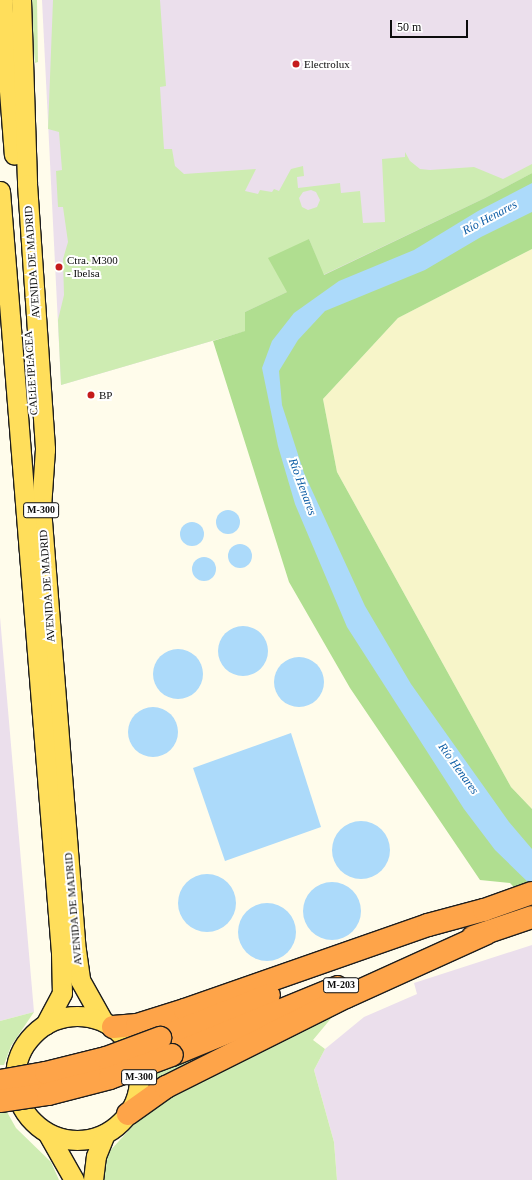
<!DOCTYPE html>
<meta charset="utf-8">
<style>
body{margin:0}
#map{position:relative;width:532px;height:1180px;overflow:hidden;background:#fffceb;font-family:Georgia,serif}
div>[style]{position:absolute}
.industrial>*{inset:0;background:#ebdfec}
.farmland>*{inset:0;background:#f7f5c9}
.green>*{inset:0;background:#ceecb2}
.forest>*{inset:0;background:#b0de90}
.water>*{inset:0;background:#acdafa}
.round{border-radius:50%}
.roads{filter:drop-shadow(1px 0 #1d1d1d) drop-shadow(-1px 0 #1d1d1d) drop-shadow(0 1px #1d1d1d) drop-shadow(0 -1px #1d1d1d)}
.primary>*{height:19px;margin:-9.5px;padding:0 9.5px;transform-origin:9.5px;border-radius:9.5px;background:#ffde5b}
.primary>.ring{margin:-9.5px;padding:0;box-sizing:content-box;background:none;border:19px solid #ffde5b;border-radius:50%}
.motorway>*{height:22px;margin:-11px;padding:0 11px;transform-origin:11px;border-radius:11px;background:#fea449}
.bridges{filter:drop-shadow(1px 0 #1d1d1d) drop-shadow(-1px 0 #1d1d1d) drop-shadow(0 1px #1d1d1d) drop-shadow(0 -1px #1d1d1d)}
.motorway-bridge>*{height:22px;margin:-11px;padding:0 11px;transform-origin:11px;border-radius:11px;background:#fea449}
.dots>*{width:11px;height:11px;translate:-50% -50%;box-sizing:border-box;border:2px solid #fff;border-radius:50%}
span{translate:-50% -50%;white-space:nowrap;text-align:center;line-height:1.15;-webkit-text-stroke:4px #fff;paint-order:stroke}
.shield-label span{padding:1px 3px;background:#fff;border:1px solid;border-radius:3px;-webkit-text-stroke-width:0}
.shield-label{font-size:10px;color:#0c0c0c;font-weight:700}
.poi-label{font-size:11px;color:#0c0c0c}
.left{translate:0 -50%;text-align:left}
.street-label{font-size:11px;color:#0c0c0c}
.water-label{font-size:12px;color:#0d5da5;font-style:italic}
.scale{position:absolute;left:390px;top:20px;width:78px;height:18px;box-sizing:border-box;border:2px solid #0c0c0c;border-top:0;padding-left:5px;font-size:12px;line-height:14px;white-space:nowrap;color:#0c0c0c;-webkit-text-stroke:3px #fff;paint-order:stroke}
</style>
<div id="map">
<div class="industrial">
<i style="clip-path:polygon(42px 0,532px 0,532px 173px,246px 331px,61px 385px)"></i>
<i style="clip-path:polygon(0 617px,34px 1012px,0 1021px)"></i>
<i style="clip-path:polygon(532px 945px,532px 1180px,337px 1180px,334px 1142px,314px 1070px,325px 1049px,364px 1017px,417px 994px,414px 983px)"></i>
</div>
<div class="farmland">
<i style="clip-path:polygon(532px 249px,532px 809px,511px 787px,337px 472px,323px 399px,398px 318px)"></i>
</div>
<div class="green">
<i style="clip-path:polygon(29px 0,37px 0,38px 62px,35px 63px)"></i>
<i style="clip-path:polygon(evenodd,53px 0,160px 0,166px 86px,160px 87px,164px 149px,172px 149px,175px 166px,184px 174px,256px 169px,245px 191px,258px 194px,260px 190px,272px 192px,274px 189px,279px 191px,291px 169px,303px 166px,304px 176px,297px 177px,298px 188px,340px 183px,341px 193px,360px 191px,363px 223px,385px 222px,382px 159px,405px 157px,405px 152px,410px 161px,420px 169px,430px 170px,474px 167px,503px 179px,532px 164px,532px 173px,485px 198px,323px 275px,309px 239px,287px 292px,245px 312px,246px 331px,61px 385px,58px 320px,64px 295px,63px 259px,68px 242px,63px 207px,58px 207px,56px 171px,62px 170px,59px 132px,48px 129px,53px 0,311px 190px,316px 192px,320px 200px,317px 207px,308px 210px,302px 207px,299px 198px,303px 192px,311px 190px)"></i>
<i style="clip-path:polygon(321px 1005px,157px 1088px,153px 1073px)"></i>
<i style="clip-path:polygon(34px 1012px,11px 1046px,4px 1065px,0 1065px,0 1021px)"></i>
<i style="clip-path:polygon(333px 1016px,313px 1040px,325px 1049px,314px 1070px,334px 1142px,337px 1180px,103px 1180px,107px 1154px,154px 1103px)"></i>
<i style="clip-path:polygon(0 1112px,7px 1112px,16px 1128px,51px 1162px,59px 1180px,0 1180px)"></i>
</div>
<div class="forest">
<i style="clip-path:polygon(532px 173px,532px 249px,398px 318px,323px 399px,337px 472px,511px 787px,532px 809px,532px 906px,510px 883px,480px 880px,350px 688px,289px 582px,213px 341px,245px 331px,245px 312px,287px 292px,268px 258px,309px 239px,324px 275px,485px 198px)"></i>
</div>
<div class="water">
<i style="clip-path:polygon(532px 183px,532px 212px,481px 237px,425px 270px,325px 311px,298px 340px,279px 371px,282px 405px,304px 473px,365px 606px,411px 684px,509px 822px,532px 849px,532px 886px,495px 850px,464px 809px,347px 627px,295px 504px,278px 446px,262px 368px,272px 341px,294px 313px,339px 281px,414px 250px,478px 211px)"></i>
<i class="round" style="left:216px;top:510px;width:24px;height:24px"></i>
<i class="round" style="left:180px;top:522px;width:24px;height:24px"></i>
<i class="round" style="left:228px;top:544px;width:24px;height:24px"></i>
<i class="round" style="left:192px;top:557px;width:24px;height:24px"></i>
<i class="round" style="left:218px;top:626px;width:50px;height:50px"></i>
<i class="round" style="left:153px;top:649px;width:50px;height:50px"></i>
<i class="round" style="left:274px;top:657px;width:50px;height:50px"></i>
<i class="round" style="left:128px;top:707px;width:50px;height:50px"></i>
<i style="clip-path:polygon(291px 733px,321px 827px,225px 861px,193px 768px)"></i>
<i class="round" style="left:332px;top:821px;width:58px;height:58px"></i>
<i class="round" style="left:178px;top:874px;width:58px;height:58px"></i>
<i class="round" style="left:303px;top:882px;width:58px;height:58px"></i>
<i class="round" style="left:238px;top:903px;width:58px;height:58px"></i>
</div>
<div class="roads">
<div class="primary">
<i style="left:2px;top:0;width:155px;rotate:85.6deg"></i>
<i style="left:21px;top:0;width:184px;rotate:88.1deg"></i>
<i style="left:27px;top:184px;width:266px;rotate:86.1deg"></i>
<i style="left:45px;top:449px;width:59px;rotate:93.9deg"></i>
<i style="left:41px;top:508px;width:443px;rotate:85.5deg"></i>
<i style="left:76px;top:950px;width:30px;rotate:82deg"></i>
<i style="left:80px;top:980px;width:47px;rotate:60.7deg"></i>
<i style="left:0;top:191px;width:764px;rotate:85.42deg"></i>
<i style="left:61px;top:953px;width:40px;rotate:88.6deg"></i>
<i style="left:62px;top:993px;width:36px;rotate:118deg"></i>
<i class="ring" style="left:15px;top:1016px;width:105px;height:105px"></i>
<i style="left:48px;top:1134px;width:53px;rotate:60.5deg"></i>
<i style="left:93px;top:1180px;width:24px;rotate:-83deg"></i>
<i style="left:96px;top:1156px;width:24px;rotate:-68deg"></i>
</div>
<div class="motorway">
<i style="left:473px;top:937px;width:62px;rotate:-18.7deg"></i>
<i style="left:113px;top:1027px;width:24px;rotate:-5deg"></i>
<i style="left:137px;top:1025px;width:50px;rotate:-17.4deg"></i>
<i style="left:185px;top:1010px;width:257px;rotate:-19.3deg"></i>
<i style="left:428px;top:925px;width:58px;rotate:-15deg"></i>
<i style="left:484px;top:910px;width:51px;rotate:-19.5deg"></i>
<i style="left:160px;top:1038px;width:117px;rotate:-21.5deg"></i>
<i style="left:172px;top:1055px;width:179px;rotate:-22.3deg"></i>
<i style="left:128px;top:1114px;width:47px;rotate:-35.4deg"></i>
<i style="left:166px;top:1087px;width:201px;rotate:-26.6deg"></i>
<i style="left:346px;top:997px;width:155px;rotate:-24.4deg"></i>
</div>
</div>
<div class="bridges">
<div class="motorway-bridge">
<i style="left:0;top:1081px;width:47px;rotate:-9.9deg"></i>
<i style="left:46px;top:1073px;width:62px;rotate:-14deg"></i>
<i style="left:106px;top:1058px;width:58px;rotate:-20.3deg"></i>
<i style="left:0;top:1101px;width:49px;rotate:-8.3deg"></i>
<i style="left:48px;top:1094px;width:64px;rotate:-14.5deg"></i>
<i style="left:110px;top:1078px;width:66px;rotate:-20.4deg"></i>
</div>
</div>
<div class="dots">
<i style="left:296px;top:64px;background:#c51b1c"></i>
<i style="left:59px;top:267px;background:#c51b1c"></i>
<i style="left:91px;top:395px;background:#c51b1c"></i>
</div>
<div class="shield-label">
<span style="left:41px;top:510px">M-300</span>
<span style="left:341px;top:985px">M-203</span>
<span style="left:139px;top:1077px">M-300</span>
</div>
<div class="poi-label">
<span class="left" style="left:304px;top:64px">Electrolux</span>
<span class="left" style="left:67px;top:267px">Ctra. M300<br>- Ibelsa</span>
<span class="left" style="left:99px;top:395px">BP</span>
</div>
<div class="street-label">
<span style="left:32px;top:262px;rotate:-94deg">AVENIDA DE MADRID</span>
<span style="left:31px;top:373px;rotate:-94deg">CALLE IPLACEA</span>
<span style="left:47px;top:586px;rotate:-94deg">AVENIDA DE MADRID</span>
<span style="left:73px;top:909px;rotate:-95deg">AVENIDA DE MADRID</span>
</div>
<div class="water-label">
<span style="left:490px;top:218px;rotate:-28deg">Río Henares</span>
<span style="left:302px;top:487px;rotate:70deg">Río Henares</span>
<span style="left:458px;top:769px;rotate:54deg">Río Henares</span>
</div>
<div class="scale">50 m</div>
</div>
